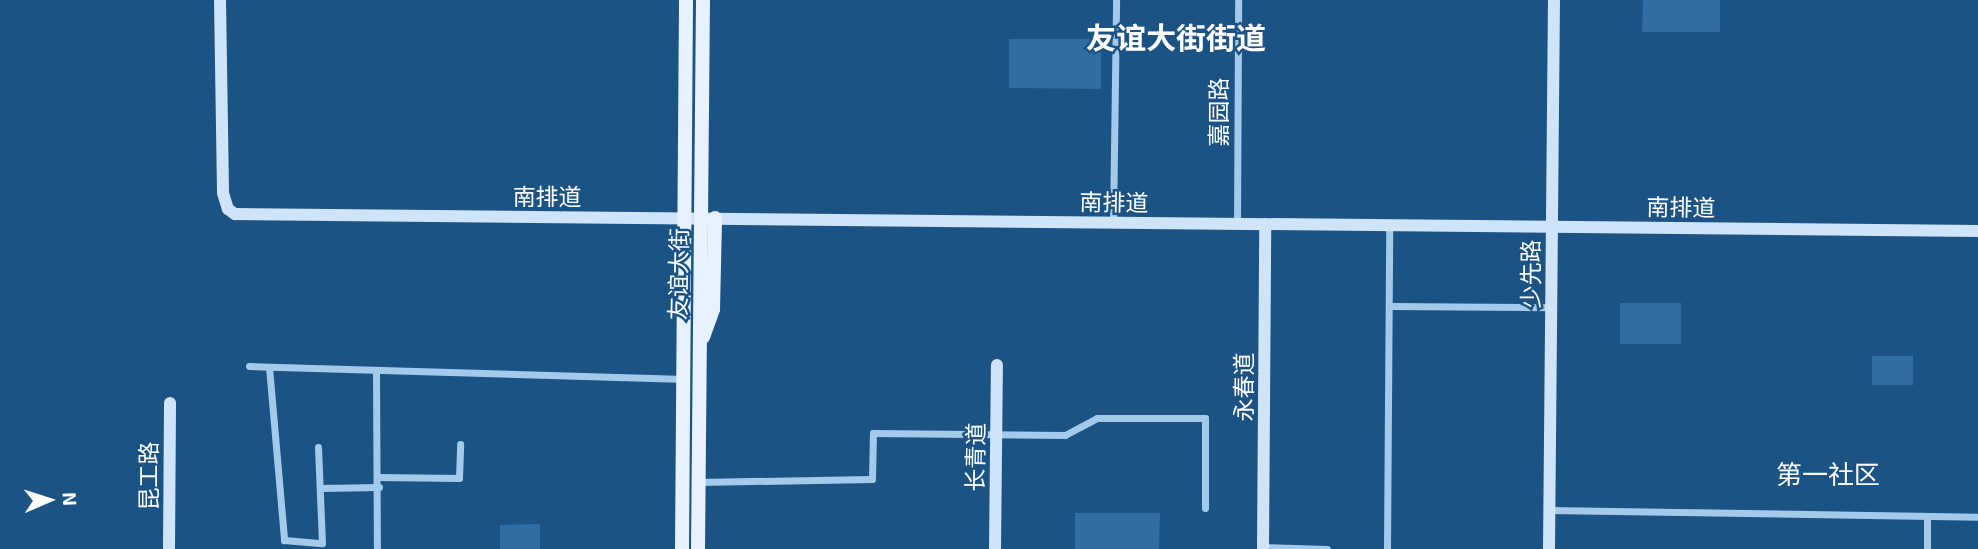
<!DOCTYPE html>
<meta charset="utf-8">
<style>
body{margin:0}
#map{position:relative;width:1978px;height:549px;overflow:hidden;background:#1c5385;font-family:"Exo 2","Noto Sans SC",sans-serif}
div>[style]{position:absolute}
.green>*{inset:0;background:#2f6da3}
.street>*{height:7px;margin:-3.5px;padding:0 3.5px;transform-origin:3.5px;border-radius:3.5px;background:#a3caeb}
.secondary>*{height:12px;margin:-6px;padding:0 6px;transform-origin:6px;border-radius:6px;background:#cfe4f8}
.primary>*{height:14px;margin:-7px;padding:0 7px;transform-origin:7px;border-radius:7px;background:#e7f2ff}
span{translate:-50% -50%;white-space:nowrap;text-align:center;line-height:1.15;-webkit-text-stroke:5px #1c5385;paint-order:stroke}
.street-label{font-size:23px;color:#fff}
.quarter-label{font-size:26px;color:#fff}
.district-label{font-size:30px;color:#fff;font-weight:700}
.north{position:absolute;left:14px;top:465px;width:70px;height:70px;-webkit-text-stroke:5px #1c5385;paint-order:stroke;rotate:87deg;font-size:19px;font-weight:700;line-height:28px;text-align:center;color:#fff}
.north::after{content:'';display:block;margin:auto;width:24px;height:32px;background:#fff;clip-path:polygon(50% 0,100% 100%,50% 72%,0 100%)}
</style>
<div id="map">
<div class="green">
<i style="clip-path:polygon(1643px 0,1720px 0,1720px 32px,1642px 32px)"></i>
<i style="clip-path:polygon(1009px 39px,1101px 39px,1101px 89px,1009px 88px)"></i>
<i style="clip-path:polygon(1620px 303px,1681px 303px,1681px 344px,1620px 344px)"></i>
<i style="clip-path:polygon(1872px 356px,1913px 356px,1913px 385px,1872px 385px)"></i>
<i style="clip-path:polygon(1075px 513px,1160px 513px,1159px 549px,1075px 549px)"></i>
<i style="clip-path:polygon(540px 524px,540px 549px,500px 549px,500px 525px)"></i>
</div>
<div class="street">
<i style="left:1113px;top:223px;width:223px;rotate:-89.2deg"></i>
<i style="left:1237px;top:224px;width:224px;rotate:-89.7deg"></i>
<i style="left:1389px;top:306px;width:162px;rotate:0.4deg"></i>
<i style="left:249px;top:366px;width:436px;rotate:1.7deg"></i>
<i style="left:269px;top:367px;width:174px;rotate:85deg"></i>
<i style="left:284px;top:540px;width:38px;rotate:5deg"></i>
<i style="left:322px;top:543px;width:96px;rotate:-92.4deg"></i>
<i style="left:376px;top:372px;width:177px;rotate:89.7deg"></i>
<i style="left:378px;top:477px;width:81px;rotate:0.7deg"></i>
<i style="left:459px;top:478px;width:34px;rotate:-88deg"></i>
<i style="left:699px;top:482px;width:173px;rotate:-1deg"></i>
<i style="left:872px;top:479px;width:46px;rotate:-88.8deg"></i>
<i style="left:873px;top:433px;width:192px;rotate:0.6deg"></i>
<i style="left:1065px;top:435px;width:36px;rotate:-28deg"></i>
<i style="left:1097px;top:418px;width:108px"></i>
<i style="left:1205px;top:418px;width:90px;rotate:90deg"></i>
<i style="left:320px;top:488px;width:59px;rotate:-1deg"></i>
<i style="left:1549px;top:510px;width:429px;rotate:0.9deg"></i>
<i style="left:1263px;top:547px;width:64px;rotate:1.8deg"></i>
<i style="left:1387px;top:549px;width:324px;rotate:-89.6deg"></i>
<i style="left:1927px;top:549px;width:33px;rotate:-90deg"></i>
</div>
<div class="secondary">
<i style="left:220px;top:0;width:193px;rotate:89.1deg"></i>
<i style="left:223px;top:193px;width:17px;rotate:73deg"></i>
<i style="left:228px;top:209px;width:9px;rotate:36deg"></i>
<i style="left:235px;top:214px;width:1743px;rotate:0.56deg"></i>
<i style="left:169px;top:549px;width:146px;rotate:-89.6deg"></i>
<i style="left:995px;top:549px;width:184px;rotate:-89.4deg"></i>
<i style="left:1263px;top:549px;width:325px;rotate:-89.6deg"></i>
<i style="left:1549px;top:549px;width:549px;rotate:-89.48deg"></i>
</div>
<div class="primary">
<i style="left:703px;top:337px;width:30px;rotate:-70deg"></i>
<i style="left:713px;top:309px;width:91px;rotate:-88.7deg"></i>
<i style="left:682px;top:549px;width:549px;rotate:-89.58deg"></i>
<i style="left:698px;top:549px;width:549px;rotate:-89.48deg"></i>
</div>
<div class="street-label">
<span style="left:1218px;top:112px;rotate:-90deg">嘉园路</span>
<span style="left:547px;top:196px">南排道</span>
<span style="left:1114px;top:202px;rotate:1deg">南排道</span>
<span style="left:1681px;top:207px;rotate:1deg">南排道</span>
<span style="left:678px;top:274px;rotate:-89deg">友谊大街</span>
<span style="left:1530px;top:274px;rotate:-90deg">少先路</span>
<span style="left:1243px;top:387px;rotate:-90deg">永春道</span>
<span style="left:975px;top:457px;rotate:-89deg">长青道</span>
<span style="left:148px;top:476px;rotate:-90deg">昆工路</span>
</div>
<div class="quarter-label">
<span style="left:1828px;top:474px">第一社区</span>
</div>
<div class="district-label">
<span style="left:1176px;top:37px">友谊大街街道</span>
</div>
<div class="north">N</div>
</div>
